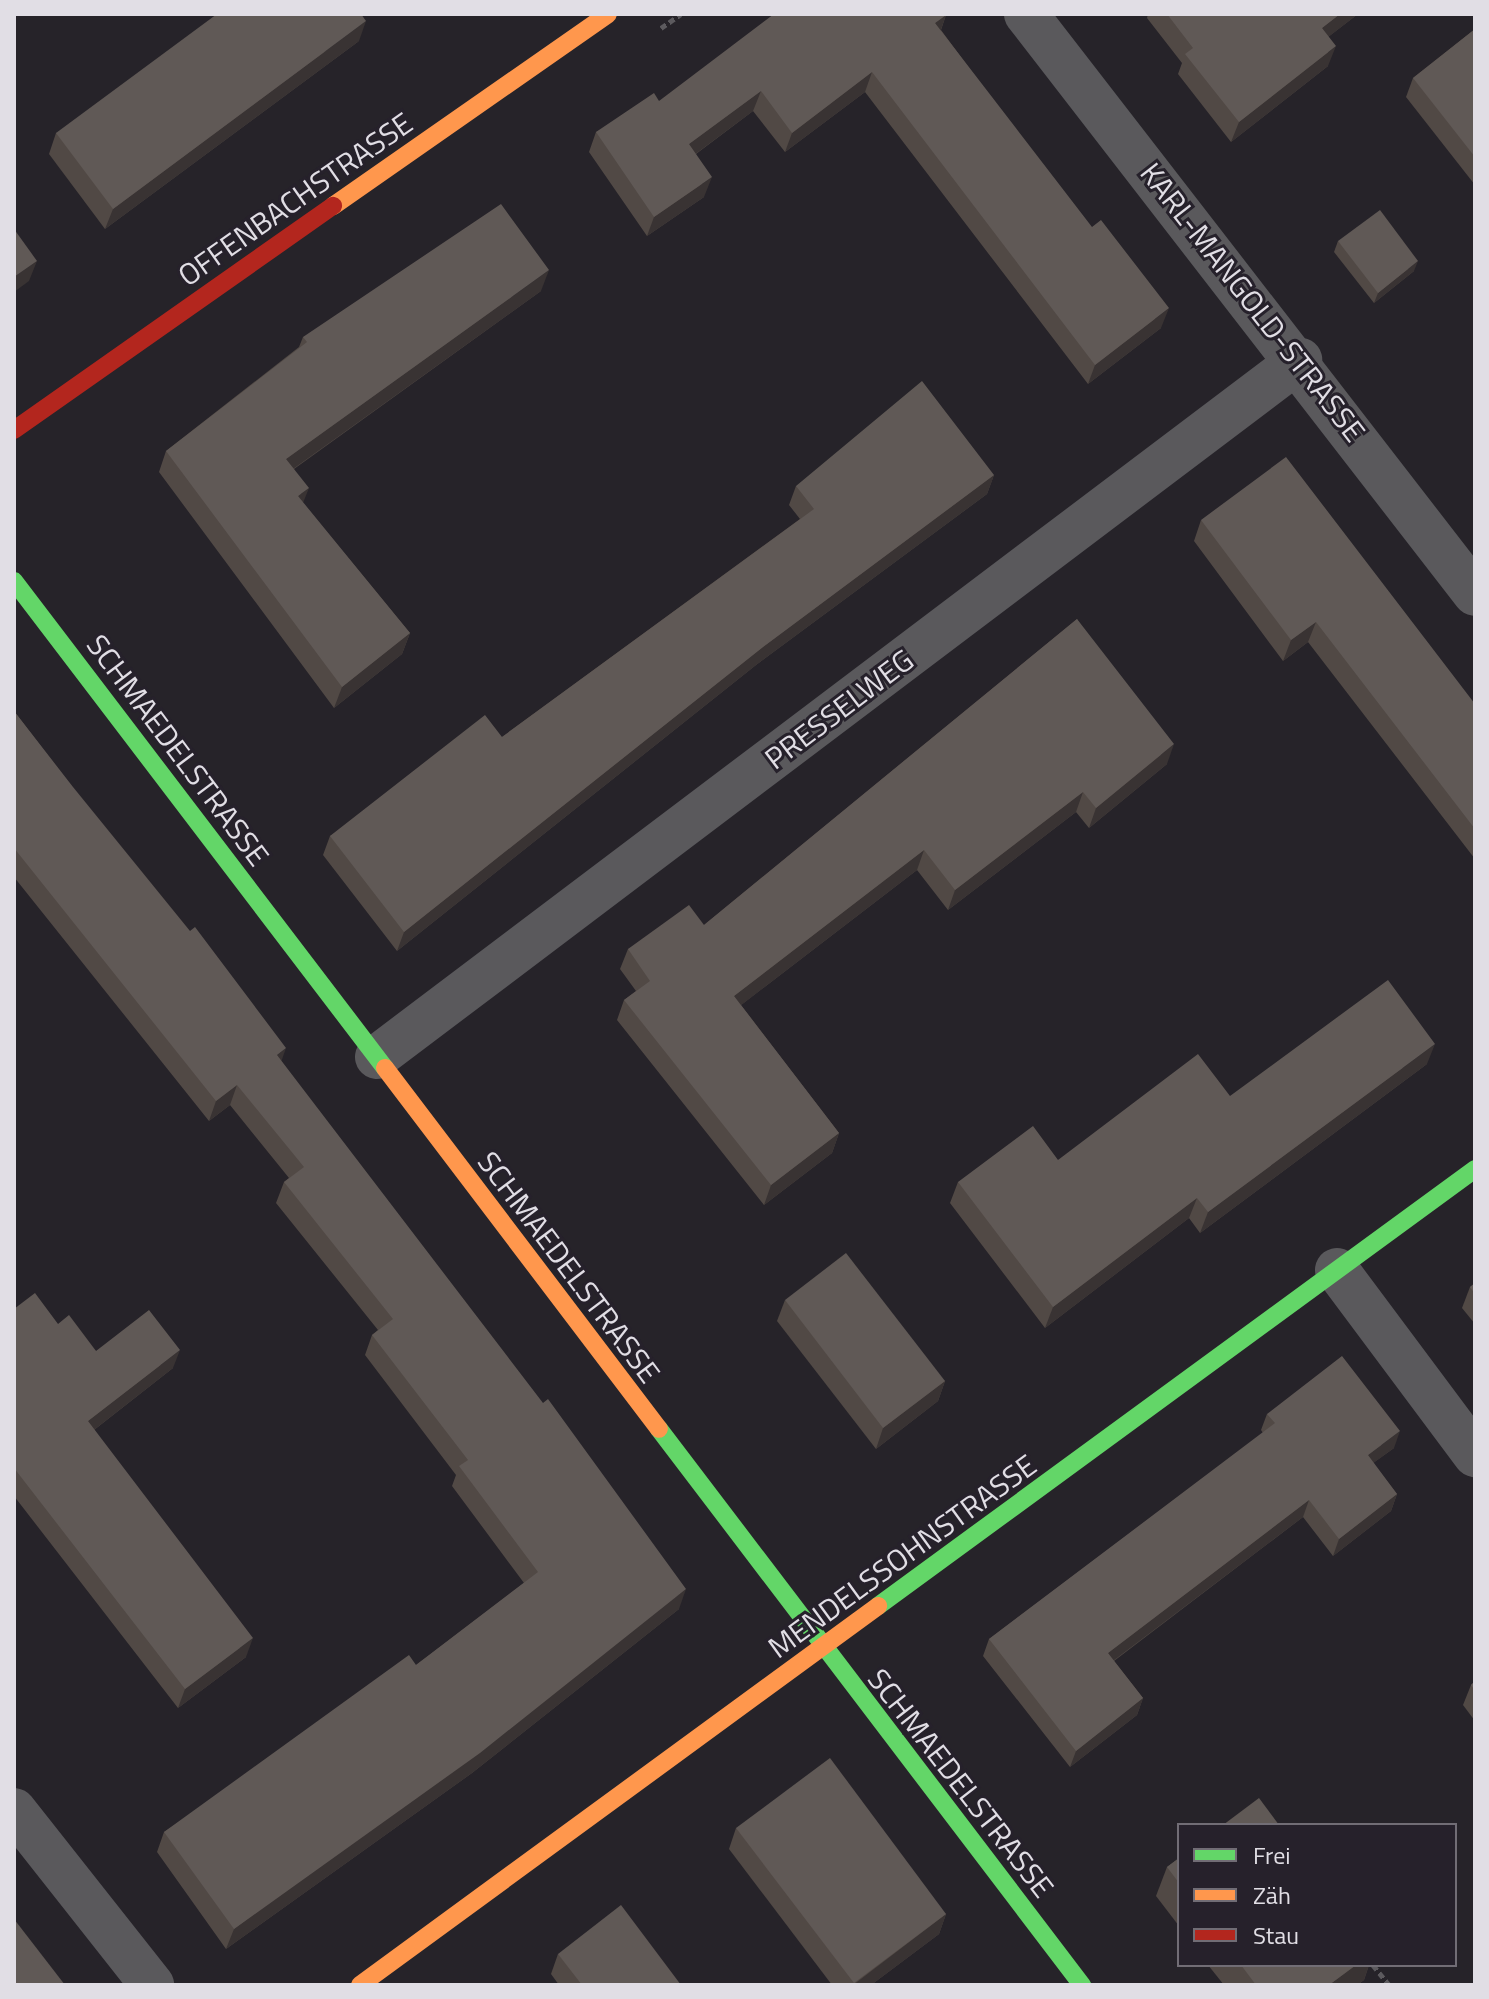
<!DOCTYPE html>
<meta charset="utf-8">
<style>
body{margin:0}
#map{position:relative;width:1489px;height:1999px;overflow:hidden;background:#262329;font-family:"Titillium Web",sans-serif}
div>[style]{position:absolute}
.path>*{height:5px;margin-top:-2.5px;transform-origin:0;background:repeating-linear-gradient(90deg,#5c5a5e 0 6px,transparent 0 10px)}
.street>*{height:44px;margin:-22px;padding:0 22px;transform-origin:22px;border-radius:22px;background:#5a595c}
.fast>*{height:18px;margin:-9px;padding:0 9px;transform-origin:9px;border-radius:9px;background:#63d668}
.slow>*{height:18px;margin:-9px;padding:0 9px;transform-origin:9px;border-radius:9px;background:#ff974d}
.jam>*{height:18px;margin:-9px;padding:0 9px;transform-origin:9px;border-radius:9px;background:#b3261e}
.wall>*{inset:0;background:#514945}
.shaded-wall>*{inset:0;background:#393333}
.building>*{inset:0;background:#605956}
span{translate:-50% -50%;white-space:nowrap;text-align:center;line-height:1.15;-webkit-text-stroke:6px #26212b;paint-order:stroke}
.street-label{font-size:30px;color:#e1dee5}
.frame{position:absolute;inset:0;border:16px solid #e1dee5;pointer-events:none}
.legend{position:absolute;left:1177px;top:1823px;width:280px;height:144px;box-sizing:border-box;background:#26212b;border:2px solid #716d75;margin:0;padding:10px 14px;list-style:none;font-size:24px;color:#e1dee5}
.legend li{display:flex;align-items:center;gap:16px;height:40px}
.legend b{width:40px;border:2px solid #716d75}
</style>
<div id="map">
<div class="path">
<i style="left:661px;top:28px;width:24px;rotate:-35deg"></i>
<i style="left:1373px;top:1965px;width:26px;rotate:51deg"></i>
</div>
<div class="street">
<i style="left:1026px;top:14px;width:733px;rotate:52.26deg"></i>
<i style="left:377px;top:1057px;width:1157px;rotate:-37.06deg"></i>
<i style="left:1337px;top:1270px;width:231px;rotate:53.3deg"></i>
<i style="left:14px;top:1810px;width:223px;rotate:51.7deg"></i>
</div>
<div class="fast">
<i style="left:14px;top:581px;width:612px;rotate:52.7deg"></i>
<i style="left:659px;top:1429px;width:699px;rotate:52.74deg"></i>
<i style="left:878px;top:1606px;width:740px;rotate:-36.2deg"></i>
</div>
<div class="slow">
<i style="left:333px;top:206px;width:335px;rotate:-34.9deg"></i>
<i style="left:385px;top:1068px;width:453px;rotate:52.8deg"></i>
<i style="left:360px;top:1985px;width:642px;rotate:-36.19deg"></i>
</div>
<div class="jam">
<i style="left:14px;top:430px;width:390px;rotate:-35.1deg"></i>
</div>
<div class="wall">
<i style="clip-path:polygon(1148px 14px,1358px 14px,1328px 37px,1328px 66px,1231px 142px,1178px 74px,1182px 63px,1147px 18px)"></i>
<i style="clip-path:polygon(946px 15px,941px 30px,1161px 328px,1088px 384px,865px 92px,785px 152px,753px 111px,696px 154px,704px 197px,647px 236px,589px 152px,596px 132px,659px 101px)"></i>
<i style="clip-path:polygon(1475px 29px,1475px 185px,1406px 97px,1413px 78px)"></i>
<i style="clip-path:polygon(359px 41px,105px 229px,49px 154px,56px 133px)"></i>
<i style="clip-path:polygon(1338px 241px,1414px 271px,1374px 303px,1334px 252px)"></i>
<i style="clip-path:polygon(541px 291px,294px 469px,303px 503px,410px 633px,402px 654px,334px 708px,159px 472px,166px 451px,299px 347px,303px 337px)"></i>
<i style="clip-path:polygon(994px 475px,987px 494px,756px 665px,397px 951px,323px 855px,330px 836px,502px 737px,800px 519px,789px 505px,796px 486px)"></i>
<i style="clip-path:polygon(1201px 520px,1475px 704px,1475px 859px,1308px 642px,1283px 661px,1194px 541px)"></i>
<i style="clip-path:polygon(1077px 619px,1167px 764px,1089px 828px,1076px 812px,948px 910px,917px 870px,741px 1005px,839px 1133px,832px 1153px,764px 1205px,617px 1020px,624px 1000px,636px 991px,620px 969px,628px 949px,704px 925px)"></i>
<i style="clip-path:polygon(14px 711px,281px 1061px,679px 1609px,472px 1773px,226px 1949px,157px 1852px,164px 1832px,416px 1665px,524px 1583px,452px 1486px,456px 1475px,365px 1355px,372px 1335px,378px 1330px,276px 1203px,284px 1182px,289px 1178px,230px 1105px,209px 1121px,14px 877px)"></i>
<i style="clip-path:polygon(1427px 1064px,1200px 1233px,1189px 1218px,1045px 1328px,950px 1203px,958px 1182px,1058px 1160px,1230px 1096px)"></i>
<i style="clip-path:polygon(1475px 1283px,1475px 1324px,1462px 1308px,1470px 1287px)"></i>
<i style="clip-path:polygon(785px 1300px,945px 1381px,938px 1401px,876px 1449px,777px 1321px)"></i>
<i style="clip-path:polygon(14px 1309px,58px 1324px,96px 1351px,173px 1368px,94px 1430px,246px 1657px,178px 1708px,14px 1496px)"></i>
<i style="clip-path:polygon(1267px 1414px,1394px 1448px,1373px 1463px,1397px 1494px,1391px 1511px,1333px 1556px,1303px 1517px,1114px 1661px,1143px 1698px,1137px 1715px,1070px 1767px,983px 1656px,989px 1639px,1263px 1433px,1261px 1430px)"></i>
<i style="clip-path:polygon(1475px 1681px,1475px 1721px,1463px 1705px,1471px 1685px)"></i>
<i style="clip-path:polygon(736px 1828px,946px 1914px,939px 1934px,871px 1985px,832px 1985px,729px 1849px)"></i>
<i style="clip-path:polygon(1179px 1858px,1179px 1926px,1156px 1896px,1167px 1867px)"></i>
<i style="clip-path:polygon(558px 1954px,681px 1985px,559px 1985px,551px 1974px)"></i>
<i style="clip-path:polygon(1208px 1965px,1369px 1965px,1364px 1980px,1357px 1985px,1224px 1985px)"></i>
</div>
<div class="shaded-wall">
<i style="clip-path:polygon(1340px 14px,1358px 14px,1314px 48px,1322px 28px)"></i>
<i style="clip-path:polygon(946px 15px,939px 35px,935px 23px)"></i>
<i style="clip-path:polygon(366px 21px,359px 41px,105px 229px,113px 209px)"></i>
<i style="clip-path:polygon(1336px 46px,1328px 66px,1231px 142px,1239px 122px)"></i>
<i style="clip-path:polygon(872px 72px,865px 92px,785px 152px,792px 133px)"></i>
<i style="clip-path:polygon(761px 91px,753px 111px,682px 164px,689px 144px)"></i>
<i style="clip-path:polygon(712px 177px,704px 197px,647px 236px,654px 217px)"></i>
<i style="clip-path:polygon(37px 261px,29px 281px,14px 292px,14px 277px)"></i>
<i style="clip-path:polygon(1418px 261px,1414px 271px,1374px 303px,1378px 293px)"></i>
<i style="clip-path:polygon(549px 270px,541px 291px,279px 479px,286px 459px)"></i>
<i style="clip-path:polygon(1169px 308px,1161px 328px,1088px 384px,1095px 365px)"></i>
<i style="clip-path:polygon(994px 475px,987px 494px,756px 665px,397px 951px,404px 932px,763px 647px)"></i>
<i style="clip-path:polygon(309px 488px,301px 508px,298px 496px)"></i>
<i style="clip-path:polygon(1316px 622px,1308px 642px,1283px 661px,1291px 640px)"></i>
<i style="clip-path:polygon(410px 633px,402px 654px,334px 708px,342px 687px)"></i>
<i style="clip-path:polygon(1174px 744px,1167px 764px,1089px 828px,1096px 808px)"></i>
<i style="clip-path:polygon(1083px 792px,1076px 812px,948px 910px,955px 890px)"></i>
<i style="clip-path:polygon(924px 850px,917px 870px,727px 1016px,734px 996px)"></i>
<i style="clip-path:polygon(1435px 1044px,1427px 1064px,1200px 1233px,1208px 1212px)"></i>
<i style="clip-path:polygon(286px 1048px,279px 1068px,277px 1055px)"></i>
<i style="clip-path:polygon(237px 1085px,230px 1105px,209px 1121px,216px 1101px)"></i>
<i style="clip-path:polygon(839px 1133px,832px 1153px,764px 1205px,771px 1185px)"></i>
<i style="clip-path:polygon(1197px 1198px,1189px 1218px,1045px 1328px,1053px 1307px)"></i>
<i style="clip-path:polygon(180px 1350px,173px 1368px,81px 1440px,88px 1421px)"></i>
<i style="clip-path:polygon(945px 1381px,938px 1401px,876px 1449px,883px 1428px)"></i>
<i style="clip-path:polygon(1400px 1431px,1394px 1448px,1361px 1472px,1368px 1455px)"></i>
<i style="clip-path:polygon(1397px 1494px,1391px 1511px,1333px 1556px,1339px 1539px)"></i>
<i style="clip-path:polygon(1309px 1500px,1303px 1517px,1101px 1670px,1108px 1653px)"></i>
<i style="clip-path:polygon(686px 1589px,679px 1609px,472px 1773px,226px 1949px,234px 1929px)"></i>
<i style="clip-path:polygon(253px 1638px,246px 1657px,178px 1708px,185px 1689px)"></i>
<i style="clip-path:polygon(1143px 1698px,1137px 1715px,1070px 1767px,1076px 1751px)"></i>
<i style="clip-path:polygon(946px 1914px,939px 1934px,871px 1985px,853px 1985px)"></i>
<i style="clip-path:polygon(1356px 1965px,1369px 1965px,1364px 1980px,1357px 1985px,1329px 1985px)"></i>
</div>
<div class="building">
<i style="clip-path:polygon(217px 14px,361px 14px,366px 21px,113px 209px,56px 133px)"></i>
<i style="clip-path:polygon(774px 14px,945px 14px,946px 15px,935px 23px,1092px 227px,1101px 220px,1169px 308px,1095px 365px,872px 72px,792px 133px,761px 91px,689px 144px,712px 177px,654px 217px,596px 132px,654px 93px,659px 101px)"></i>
<i style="clip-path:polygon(1167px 14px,1340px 14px,1322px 28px,1336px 46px,1239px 122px,1185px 54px,1193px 48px)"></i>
<i style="clip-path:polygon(1475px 29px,1475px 157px,1413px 78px)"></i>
<i style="clip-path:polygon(501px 204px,549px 270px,286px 459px,309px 488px,298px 496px,410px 633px,342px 687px,166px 451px,307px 342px,303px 337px)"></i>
<i style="clip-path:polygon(1380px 210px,1418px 261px,1378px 293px,1338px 241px)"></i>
<i style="clip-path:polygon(14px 229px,37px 261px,14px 277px)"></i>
<i style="clip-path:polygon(922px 381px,994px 475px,763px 647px,404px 932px,330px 836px,485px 715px,502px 737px,814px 509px,796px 486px)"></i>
<i style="clip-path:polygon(1286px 457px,1475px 704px,1475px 829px,1316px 622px,1291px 640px,1201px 520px)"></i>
<i style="clip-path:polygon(1077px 619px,1174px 744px,1096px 808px,1083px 792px,955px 890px,924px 850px,734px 996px,839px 1133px,771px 1185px,624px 1000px,650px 981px,628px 949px,689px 905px,704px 925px)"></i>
<i style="clip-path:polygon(14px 711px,73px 787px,190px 931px,195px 927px,286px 1048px,277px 1055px,543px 1403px,548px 1399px,686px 1589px,480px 1753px,234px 1929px,164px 1832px,409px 1655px,416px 1665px,538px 1572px,459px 1466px,468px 1460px,372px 1335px,393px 1319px,284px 1182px,304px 1167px,237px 1085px,216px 1101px,14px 848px)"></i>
<i style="clip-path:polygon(1388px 980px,1435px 1044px,1208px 1212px,1197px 1198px,1053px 1307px,958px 1182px,1033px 1126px,1058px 1160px,1198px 1054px,1230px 1096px)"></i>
<i style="clip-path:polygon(846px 1253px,945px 1381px,883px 1428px,785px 1300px)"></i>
<i style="clip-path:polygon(1475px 1283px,1475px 1294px,1470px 1287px)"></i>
<i style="clip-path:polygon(35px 1293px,58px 1324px,69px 1315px,96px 1351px,149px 1310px,180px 1350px,88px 1421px,253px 1638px,185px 1689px,14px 1468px,14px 1309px)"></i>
<i style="clip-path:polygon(1342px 1356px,1400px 1431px,1368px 1455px,1397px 1494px,1339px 1539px,1309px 1500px,1108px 1653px,1143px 1698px,1076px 1751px,989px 1639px,1275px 1423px,1267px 1414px)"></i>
<i style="clip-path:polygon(1475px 1681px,1475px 1691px,1471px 1685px)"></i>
<i style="clip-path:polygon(830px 1758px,946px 1914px,854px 1983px,736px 1828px)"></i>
<i style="clip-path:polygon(1259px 1798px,1279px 1825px,1223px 1825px)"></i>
<i style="clip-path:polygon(1179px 1858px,1179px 1883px,1167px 1867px)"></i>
<i style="clip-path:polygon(621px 1905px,681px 1985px,582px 1985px,558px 1954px)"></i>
<i style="clip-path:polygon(14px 1919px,65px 1985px,14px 1985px)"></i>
<i style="clip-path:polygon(1241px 1965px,1356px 1965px,1329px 1985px,1256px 1985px)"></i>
</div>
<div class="street-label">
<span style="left:295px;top:199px;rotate:-35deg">OFFENBACHSTRASSE</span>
<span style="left:1253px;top:302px;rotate:52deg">KARL-MANGOLD-STRASSE</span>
<span style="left:839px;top:709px;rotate:-37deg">PRESSELWEG</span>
<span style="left:178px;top:750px;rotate:53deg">SCHMAEDELSTRASSE</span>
<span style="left:569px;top:1267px;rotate:53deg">SCHMAEDELSTRASSE</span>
<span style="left:902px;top:1556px;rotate:-36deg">MENDELSSOHNSTRASSE</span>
<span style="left:961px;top:1783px;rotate:52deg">SCHMAEDELSTRASSE</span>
</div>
<div class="frame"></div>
<ul class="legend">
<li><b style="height:10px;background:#63d668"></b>Frei</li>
<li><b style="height:10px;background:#ff974d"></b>Zäh</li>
<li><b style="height:10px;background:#b3261e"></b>Stau</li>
</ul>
</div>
